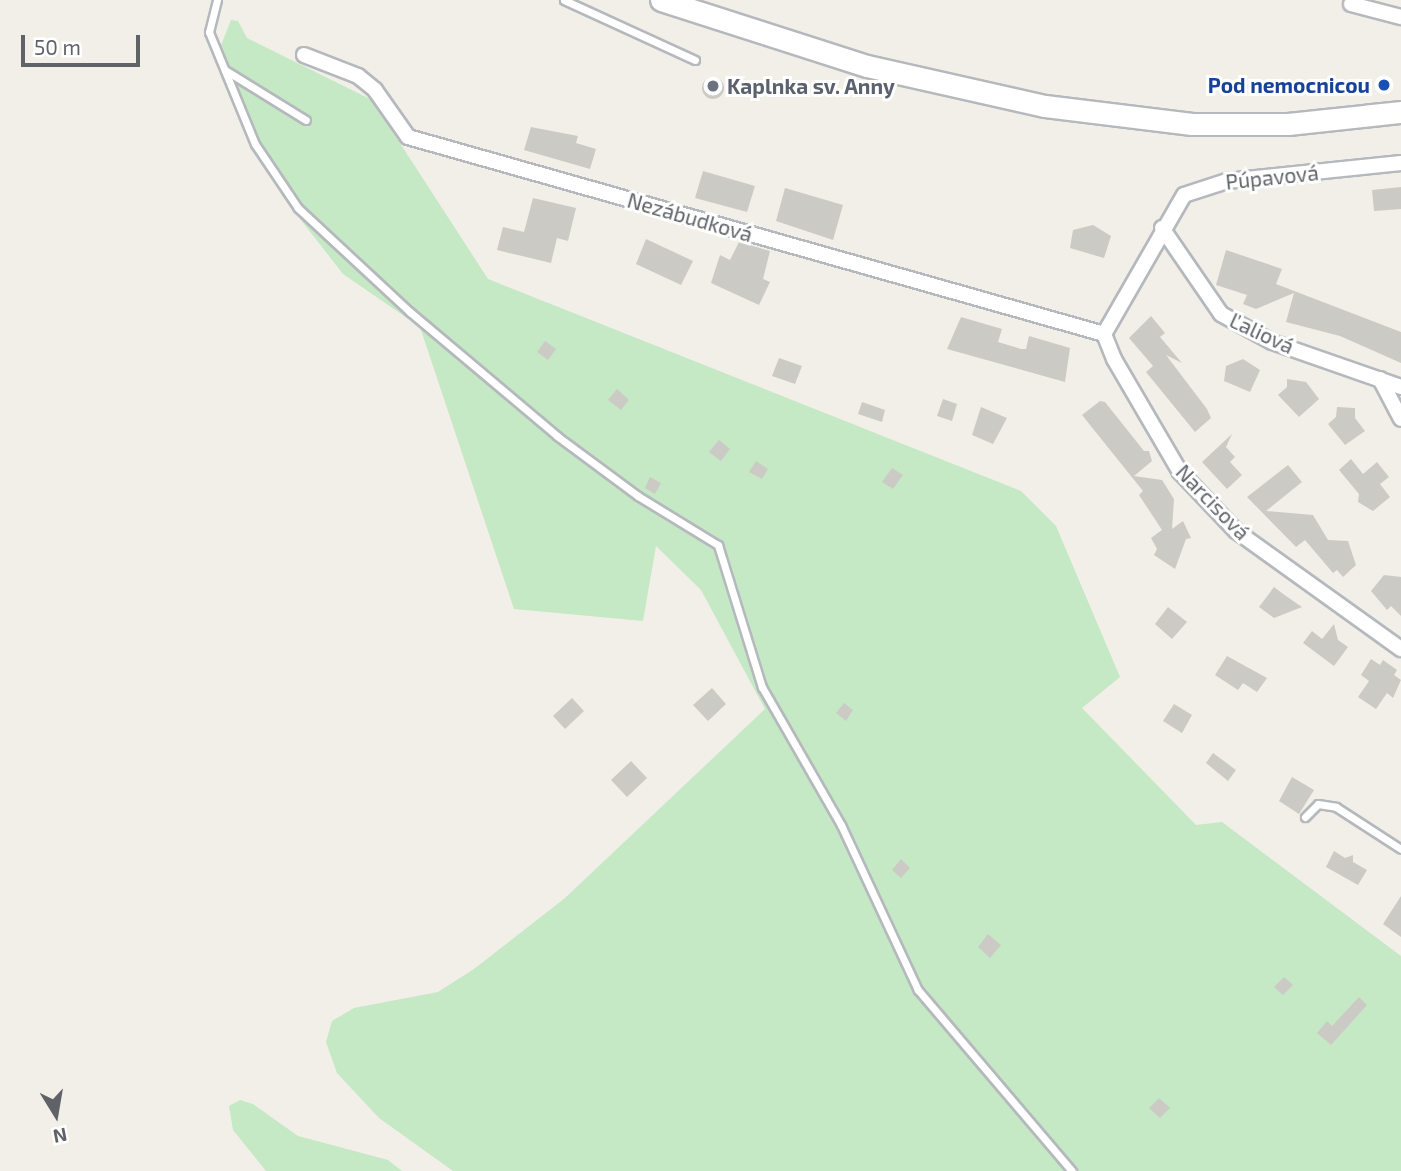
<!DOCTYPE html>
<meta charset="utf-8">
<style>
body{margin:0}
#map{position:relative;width:1401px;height:1171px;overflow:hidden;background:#f1efe8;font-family:"Exo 2",sans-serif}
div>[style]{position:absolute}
.green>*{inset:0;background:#c5e8c5}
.building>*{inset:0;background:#cccac5}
.round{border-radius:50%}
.roads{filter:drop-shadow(2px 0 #b5b8bc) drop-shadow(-2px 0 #b5b8bc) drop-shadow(0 2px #b5b8bc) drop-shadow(0 -2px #b5b8bc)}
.service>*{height:7px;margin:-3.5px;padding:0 3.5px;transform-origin:3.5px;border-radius:3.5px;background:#fff}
.minor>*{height:14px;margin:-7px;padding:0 7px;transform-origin:7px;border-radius:7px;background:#fff}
.secondary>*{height:21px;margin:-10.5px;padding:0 10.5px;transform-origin:10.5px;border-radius:10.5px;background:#fff}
.dots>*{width:19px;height:19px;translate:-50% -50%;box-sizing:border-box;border:4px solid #fff;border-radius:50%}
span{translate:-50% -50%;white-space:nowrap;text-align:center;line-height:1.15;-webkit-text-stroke:6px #fff;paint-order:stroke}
.transit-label{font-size:21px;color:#164399;font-weight:700}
.right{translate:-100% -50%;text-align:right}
.worship-label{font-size:21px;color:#5b616d;font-weight:700}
.left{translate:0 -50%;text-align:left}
.street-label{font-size:21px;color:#5f6368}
.north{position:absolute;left:21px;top:1080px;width:70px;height:70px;-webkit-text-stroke:5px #fff;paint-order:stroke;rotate:169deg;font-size:19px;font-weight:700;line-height:28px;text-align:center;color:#5f6368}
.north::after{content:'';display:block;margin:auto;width:24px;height:32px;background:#5f6368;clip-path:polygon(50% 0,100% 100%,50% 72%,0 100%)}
.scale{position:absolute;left:21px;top:35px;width:119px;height:32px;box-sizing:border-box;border:4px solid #5f6368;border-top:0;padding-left:9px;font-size:21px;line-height:24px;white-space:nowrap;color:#5f6368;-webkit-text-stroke:5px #fff;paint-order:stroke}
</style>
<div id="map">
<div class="green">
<i style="clip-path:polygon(231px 20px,238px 21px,247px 38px,372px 100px,488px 279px,1021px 491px,1056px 526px,1120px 677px,1082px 708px,1196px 825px,1222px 822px,1401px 956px,1401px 1171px,453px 1171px,379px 1118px,337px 1073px,326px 1042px,332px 1021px,354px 1008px,438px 992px,474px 969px,565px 898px,765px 709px,701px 590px,656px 546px,643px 621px,514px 609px,420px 327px,343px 274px,283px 197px,216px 58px)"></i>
<i style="clip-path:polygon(240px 1100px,253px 1104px,298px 1136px,388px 1160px,402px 1171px,266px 1171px,233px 1130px,229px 1106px)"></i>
</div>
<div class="building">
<i class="round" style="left:702px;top:77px;width:22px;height:22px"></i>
<i style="clip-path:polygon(531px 127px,578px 136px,576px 143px,596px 149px,590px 169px,524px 150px)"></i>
<i style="clip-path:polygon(703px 171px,755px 186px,747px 212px,695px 198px)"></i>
<i style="clip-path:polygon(1401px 187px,1401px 209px,1374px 211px,1372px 190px)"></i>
<i style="clip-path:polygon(785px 188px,843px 205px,833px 240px,776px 221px)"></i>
<i style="clip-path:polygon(533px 198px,576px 208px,568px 241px,557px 238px,551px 263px,497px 250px,503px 227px,524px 232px)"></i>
<i style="clip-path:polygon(1093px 225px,1111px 236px,1104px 258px,1070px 248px,1073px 230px)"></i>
<i style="clip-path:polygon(646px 239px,693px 261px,681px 285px,636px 264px)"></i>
<i style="clip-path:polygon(739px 242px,770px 251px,763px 279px,770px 282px,759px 305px,711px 283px,720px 255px,730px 260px)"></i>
<i style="clip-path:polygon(1226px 250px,1282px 269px,1276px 284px,1401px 332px,1401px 363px,1340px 336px,1286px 322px,1294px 293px,1256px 309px,1243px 304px,1247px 295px,1216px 285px)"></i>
<i style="clip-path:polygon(1151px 316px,1165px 333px,1160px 337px,1182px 363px,1166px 355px,1207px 409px,1211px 418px,1195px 432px,1146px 372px,1153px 366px,1129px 338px)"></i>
<i style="clip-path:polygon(961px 317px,1002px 329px,998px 342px,1021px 349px,1026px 349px,1029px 336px,1070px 348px,1065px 382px,947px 349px)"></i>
<i style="clip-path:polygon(545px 341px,556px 349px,548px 360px,537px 352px)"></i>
<i style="clip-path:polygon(779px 358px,802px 366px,795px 384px,772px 376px)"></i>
<i style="clip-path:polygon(1243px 359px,1260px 370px,1250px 392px,1224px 381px,1226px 366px)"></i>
<i style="clip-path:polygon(1287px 379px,1306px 382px,1319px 399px,1299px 417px,1278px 395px,1287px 387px)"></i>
<i style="clip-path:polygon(617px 389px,629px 400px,621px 410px,608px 400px)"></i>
<i style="clip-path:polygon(943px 399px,957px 404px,952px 421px,937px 416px)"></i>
<i style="clip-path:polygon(1100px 401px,1105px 402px,1144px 451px,1149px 451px,1152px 461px,1134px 476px,1162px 480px,1174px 499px,1172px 529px,1183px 521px,1191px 538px,1186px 539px,1175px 569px,1154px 555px,1157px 549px,1151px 538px,1162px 530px,1139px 495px,1143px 491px,1082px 415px)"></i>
<i style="clip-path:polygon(862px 402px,885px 410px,882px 422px,858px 414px)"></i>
<i style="clip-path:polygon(981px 407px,1007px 418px,993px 444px,972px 435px)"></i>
<i style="clip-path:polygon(1337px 407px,1355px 408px,1355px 418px,1365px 431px,1345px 445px,1328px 424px,1336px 417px)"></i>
<i style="clip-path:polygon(1232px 434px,1226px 447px,1235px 457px,1230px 462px,1242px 475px,1227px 489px,1202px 462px)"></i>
<i style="clip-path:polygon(719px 440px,730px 449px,721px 461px,709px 452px)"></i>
<i style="clip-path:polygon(1351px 459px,1363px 474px,1377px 462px,1389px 477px,1380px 484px,1390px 497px,1373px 511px,1358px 502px,1359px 494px,1339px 470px)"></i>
<i style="clip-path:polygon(756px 461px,768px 469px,762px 479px,749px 472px)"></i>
<i style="clip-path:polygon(1288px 465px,1302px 482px,1266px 511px,1313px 515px,1328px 540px,1348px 541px,1356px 565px,1343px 577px,1337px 570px,1333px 573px,1305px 540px,1296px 547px,1247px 497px)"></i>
<i style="clip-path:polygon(892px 468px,903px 475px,893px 489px,882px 482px)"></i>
<i style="clip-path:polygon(650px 477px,661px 483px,655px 494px,645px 488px)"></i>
<i style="clip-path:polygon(1384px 575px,1401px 577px,1401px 616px,1391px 606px,1387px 610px,1371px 591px)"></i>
<i style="clip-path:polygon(1274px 587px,1286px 596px,1302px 607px,1274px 618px,1259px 607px)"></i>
<i style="clip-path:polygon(1168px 607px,1187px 622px,1172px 639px,1155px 624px)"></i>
<i style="clip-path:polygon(1334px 624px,1338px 640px,1348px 647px,1334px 666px,1303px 643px,1312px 631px,1322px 639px)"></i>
<i style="clip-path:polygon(1227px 656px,1267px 678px,1257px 692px,1243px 683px,1238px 690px,1215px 675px)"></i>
<i style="clip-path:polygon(1371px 659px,1380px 665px,1383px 660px,1397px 670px,1394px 675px,1401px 680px,1393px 698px,1387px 693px,1376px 709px,1358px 697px,1369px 681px,1361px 675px)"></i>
<i style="clip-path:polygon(712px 688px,726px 704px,708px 721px,693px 705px)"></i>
<i style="clip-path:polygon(572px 698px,584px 711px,565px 729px,553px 716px)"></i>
<i style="clip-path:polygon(844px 703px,853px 710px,846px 721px,836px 713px)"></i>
<i style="clip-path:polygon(1174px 704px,1192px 715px,1182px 733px,1163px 721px)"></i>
<i style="clip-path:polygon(1213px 753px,1236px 770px,1228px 781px,1206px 763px)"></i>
<i style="clip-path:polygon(631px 761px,647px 778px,627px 797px,611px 780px)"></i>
<i style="clip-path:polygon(1292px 777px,1314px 790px,1299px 814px,1279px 801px)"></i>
<i style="clip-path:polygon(1334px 851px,1345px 858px,1353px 855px,1353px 862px,1367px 870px,1358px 885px,1326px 867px)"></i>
<i style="clip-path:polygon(901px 859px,910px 868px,901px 878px,892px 870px)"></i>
<i style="clip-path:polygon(1401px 896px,1401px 937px,1383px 924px)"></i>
<i style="clip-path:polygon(988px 934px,1001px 945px,990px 958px,978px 947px)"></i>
<i style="clip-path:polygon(1284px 977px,1293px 985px,1283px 995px,1274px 987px)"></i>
<i style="clip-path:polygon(1359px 997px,1367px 1005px,1331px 1045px,1317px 1033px,1327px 1021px,1332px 1026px)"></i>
<i style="clip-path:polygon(1159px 1098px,1170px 1108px,1160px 1118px,1149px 1108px)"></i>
</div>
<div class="roads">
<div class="service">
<i style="left:217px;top:0;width:33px;rotate:104deg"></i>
<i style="left:209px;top:32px;width:121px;rotate:67.7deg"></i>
<i style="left:255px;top:144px;width:77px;rotate:56.1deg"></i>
<i style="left:298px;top:208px;width:153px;rotate:42.9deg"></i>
<i style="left:410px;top:312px;width:192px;rotate:40.1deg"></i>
<i style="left:557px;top:436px;width:101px;rotate:36.5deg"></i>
<i style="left:638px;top:496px;width:94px;rotate:31.5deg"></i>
<i style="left:718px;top:545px;width:149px;rotate:72.8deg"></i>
<i style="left:762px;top:687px;width:159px;rotate:60.2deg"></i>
<i style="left:841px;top:825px;width:182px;rotate:65deg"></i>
<i style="left:918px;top:990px;width:238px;rotate:49.6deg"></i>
<i style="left:564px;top:0;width:144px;rotate:24.6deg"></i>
<i style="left:225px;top:70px;width:95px;rotate:31.7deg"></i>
<i style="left:1305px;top:817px;width:18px;rotate:-45deg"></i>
<i style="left:1318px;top:804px;width:18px;rotate:9deg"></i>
<i style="left:1336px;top:807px;width:77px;rotate:32.9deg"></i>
</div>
<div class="minor">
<i style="left:1351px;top:4px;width:52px;rotate:14.6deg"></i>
<i style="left:304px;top:55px;width:58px;rotate:21.3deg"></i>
<i style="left:358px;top:76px;width:22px;rotate:39deg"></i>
<i style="left:375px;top:90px;width:57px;rotate:54.9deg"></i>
<i style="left:408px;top:137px;width:723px;rotate:15.8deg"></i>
<i style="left:1401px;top:163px;width:175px;rotate:174.1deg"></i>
<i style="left:1227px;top:181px;width:45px;rotate:162deg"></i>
<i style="left:1184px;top:195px;width:160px;rotate:119.9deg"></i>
<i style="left:1104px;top:334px;width:27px;rotate:68deg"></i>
<i style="left:1114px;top:359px;width:131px;rotate:59.7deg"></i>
<i style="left:1180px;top:472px;width:81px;rotate:46.5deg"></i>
<i style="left:1236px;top:531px;width:203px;rotate:35.6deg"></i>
<i style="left:1162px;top:228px;width:104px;rotate:55.5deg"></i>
<i style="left:1221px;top:314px;width:58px;rotate:28.8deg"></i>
<i style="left:1272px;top:342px;width:137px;rotate:19.2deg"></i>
<i style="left:1380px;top:379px;width:45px;rotate:62.3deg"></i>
</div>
<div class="secondary">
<i style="left:661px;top:0;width:216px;rotate:17.8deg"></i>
<i style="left:867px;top:66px;width:182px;rotate:12.7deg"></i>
<i style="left:1045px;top:106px;width:148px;rotate:7deg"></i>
<i style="left:1192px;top:124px;width:96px"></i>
<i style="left:1288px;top:124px;width:114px;rotate:-6.1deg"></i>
</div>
</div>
<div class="dots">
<i style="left:1384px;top:85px;background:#1a4fb4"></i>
<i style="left:713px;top:86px;background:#6b7280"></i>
</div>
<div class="transit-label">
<span class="right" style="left:1370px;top:85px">Pod nemocnicou</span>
</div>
<div class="worship-label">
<span class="left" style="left:727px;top:86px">Kaplnka sv. Anny</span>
</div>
<div class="street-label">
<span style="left:1272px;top:177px;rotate:-6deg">Púpavová</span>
<span style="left:690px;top:217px;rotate:16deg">Nezábudková</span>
<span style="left:1262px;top:333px;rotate:25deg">Ľaliová</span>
<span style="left:1213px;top:502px;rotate:46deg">Narcisová</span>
</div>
<div class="north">N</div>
<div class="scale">50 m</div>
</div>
